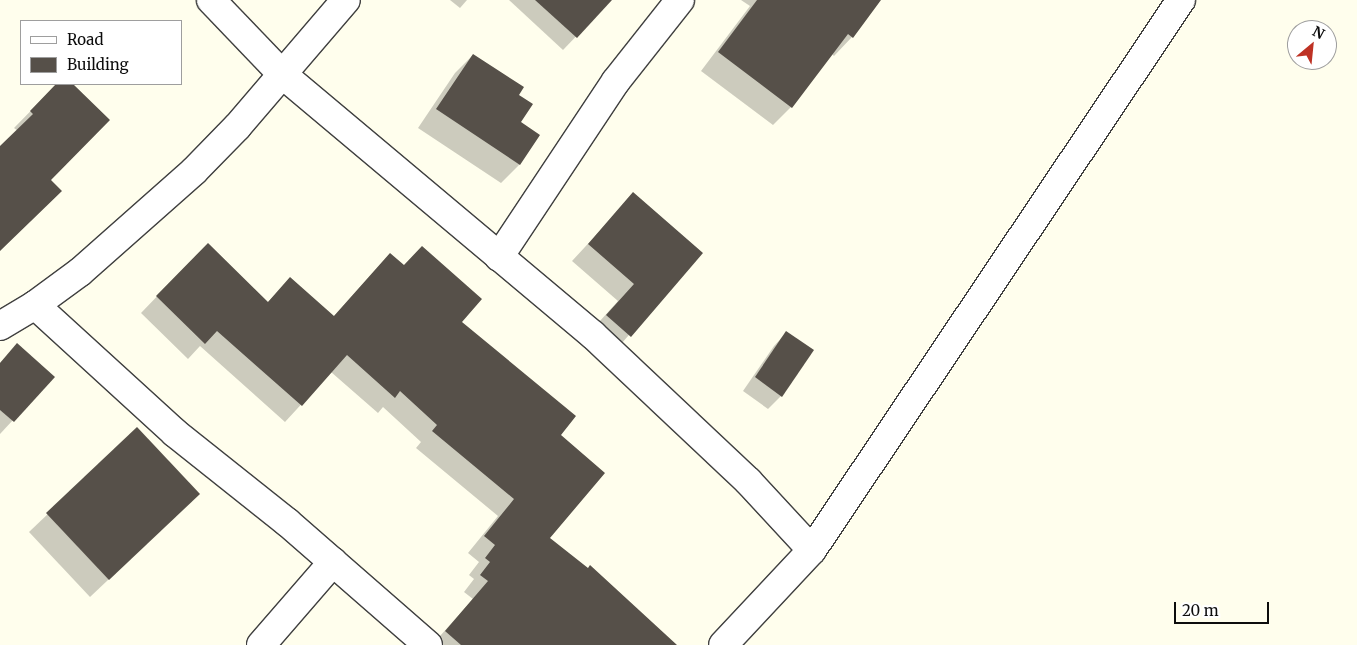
<!DOCTYPE html>
<style>
body{margin:0}
#map{position:relative;width:1357px;height:645px;overflow:hidden;background:#fffeed;font-family:Merriweather,serif}
div>[style]{position:absolute}
.shadow>*{inset:0;background:#0003}
.building>*{inset:0;background:#565049}
.roads{filter:drop-shadow(1px 0 #404040) drop-shadow(-1px 0 #404040) drop-shadow(0 1px #404040) drop-shadow(0 -1px #404040)}
.minor>*{height:28px;margin:-14px;padding:0 14px;transform-origin:14px;border-radius:14px;background:#fff}
span{translate:-50% -50%;white-space:nowrap;text-align:center;line-height:1.15;-webkit-text-stroke:5px #fff;paint-order:stroke}
.legend{position:absolute;left:20px;top:20px;width:162px;height:65px;box-sizing:border-box;background:#fff;border:1px solid #9e9e9e;margin:0;padding:6px 9px;list-style:none;font-size:15px;color:#0d0d0d}
.legend li{display:flex;align-items:center;gap:10px;height:25px}
.legend b{width:25px;border:1px solid #9e9e9e}
.north{position:absolute;left:1287px;top:20px;width:50px;height:50px;box-sizing:border-box;background:#fff;border:1px solid #9e9e9e;border-radius:50%;rotate:28deg;font-size:14px;font-weight:700;line-height:20px;text-align:center;color:#0d0d0d}
.north::after{content:'';display:block;margin:auto;width:18px;height:22px;background:#be3224;clip-path:polygon(50% 0,100% 100%,50% 72%,0 100%)}
.scale{position:absolute;left:1174px;top:602px;width:95px;height:22px;box-sizing:border-box;border:2px solid #0d0d0d;border-top:0;padding-left:6px;font-size:15px;line-height:18px;white-space:nowrap;color:#0d0d0d;-webkit-text-stroke:4px #fff;paint-order:stroke}
</style>
<div id="map">
<div class="shadow">
<i style="clip-path:polygon(450px 0,467px 0,460px 8px)"></i>
<i style="clip-path:polygon(509px 0,611px 0,563px 50px)"></i>
<i style="clip-path:polygon(741px 0,880px 0,852px 37px,834px 56px,831px 53px,791px 107px,773px 125px,701px 71px,750px 6px)"></i>
<i style="clip-path:polygon(473px 55px,517px 96px,519px 122px,539px 136px,519px 165px,501px 183px,418px 128px,455px 73px)"></i>
<i style="clip-path:polygon(57px 84px,71px 84px,109px 120px,49px 180px,0 250px,0 148px,18px 131px,14px 128px)"></i>
<i style="clip-path:polygon(634px 194px,701px 253px,614px 352px,590px 332px,618px 301px,572px 261px)"></i>
<i style="clip-path:polygon(390px 254px,461px 322px,559px 435px,548px 539px,665px 645px,432px 645px,473px 599px,464px 592px,474px 579px,469px 575px,479px 562px,468px 553px,498px 516px,416px 448px,421px 442px,383px 407px,378px 413px,331px 372px,285px 422px,200px 346px,188px 359px,141px 313px,191px 261px,267px 303px,290px 279px,333px 317px)"></i>
<i style="clip-path:polygon(786px 333px,781px 396px,768px 409px,743px 391px,774px 346px)"></i>
<i style="clip-path:polygon(5px 358px,53px 377px,0 434px,0 363px)"></i>
<i style="clip-path:polygon(137px 429px,180px 512px,90px 597px,29px 532px)"></i>
</div>
<div class="building">
<i style="clip-path:polygon(535px 0,612px 0,577px 38px)"></i>
<i style="clip-path:polygon(757px 0,881px 0,853px 38px,848px 34px,792px 108px,718px 52px)"></i>
<i style="clip-path:polygon(473px 54px,524px 87px,519px 95px,533px 104px,521px 122px,540px 135px,520px 165px,436px 109px)"></i>
<i style="clip-path:polygon(56px 84px,73px 84px,110px 120px,51px 180px,62px 191px,0 251px,0 146px,33px 114px,30px 111px)"></i>
<i style="clip-path:polygon(633px 192px,703px 253px,631px 337px,606px 315px,634px 284px,588px 244px)"></i>
<i style="clip-path:polygon(208px 243px,268px 302px,290px 277px,334px 316px,390px 253px,404px 265px,422px 246px,482px 299px,462px 322px,576px 416px,561px 435px,605px 473px,550px 538px,588px 568px,590px 565px,677px 645px,461px 645px,445px 631px,488px 581px,480px 575px,490px 562px,485px 558px,495px 545px,484px 536px,514px 499px,432px 431px,437px 425px,400px 391px,395px 398px,347px 355px,302px 406px,217px 331px,205px 344px,156px 296px)"></i>
<i style="clip-path:polygon(786px 331px,814px 350px,782px 397px,755px 377px)"></i>
<i style="clip-path:polygon(17px 343px,55px 377px,14px 422px,0 410px,0 363px)"></i>
<i style="clip-path:polygon(137px 427px,200px 494px,109px 580px,46px 513px)"></i>
</div>
<div class="roads">
<div class="minor">
<i style="left:211px;top:0;width:103px;rotate:46.2deg"></i>
<i style="left:282px;top:74px;width:406px;rotate:40deg"></i>
<i style="left:593px;top:335px;width:213px;rotate:43.3deg"></i>
<i style="left:748px;top:481px;width:94px;rotate:47.2deg"></i>
<i style="left:812px;top:550px;width:130px;rotate:133.1deg"></i>
<i style="left:499px;top:257px;width:211px;rotate:-56.4deg"></i>
<i style="left:616px;top:81px;width:103px;rotate:-51.7deg"></i>
<i style="left:35px;top:305px;width:190px;rotate:42.4deg"></i>
<i style="left:175px;top:433px;width:143px;rotate:38.5deg"></i>
<i style="left:287px;top:522px;width:187px;rotate:41.1deg"></i>
<i style="left:0;top:326px;width:41px;rotate:-31deg"></i>
<i style="left:35px;top:305px;width:56px;rotate:-36.3deg"></i>
<i style="left:80px;top:272px;width:152px;rotate:-41.5deg"></i>
<i style="left:194px;top:171px;width:62px;rotate:-45.7deg"></i>
<i style="left:237px;top:127px;width:167px;rotate:-49.4deg"></i>
<i style="left:812px;top:550px;width:662px;rotate:-56.14deg"></i>
<i style="left:261px;top:645px;width:110px;rotate:-49.1deg"></i>
</div>
</div>
<ul class="legend">
<li><b style="height:6px;background:#fff"></b>Road</li>
<li><b style="height:14px;background:#565049"></b>Building</li>
</ul>
<div class="north">N</div>
<div class="scale">20 m</div>
</div>
